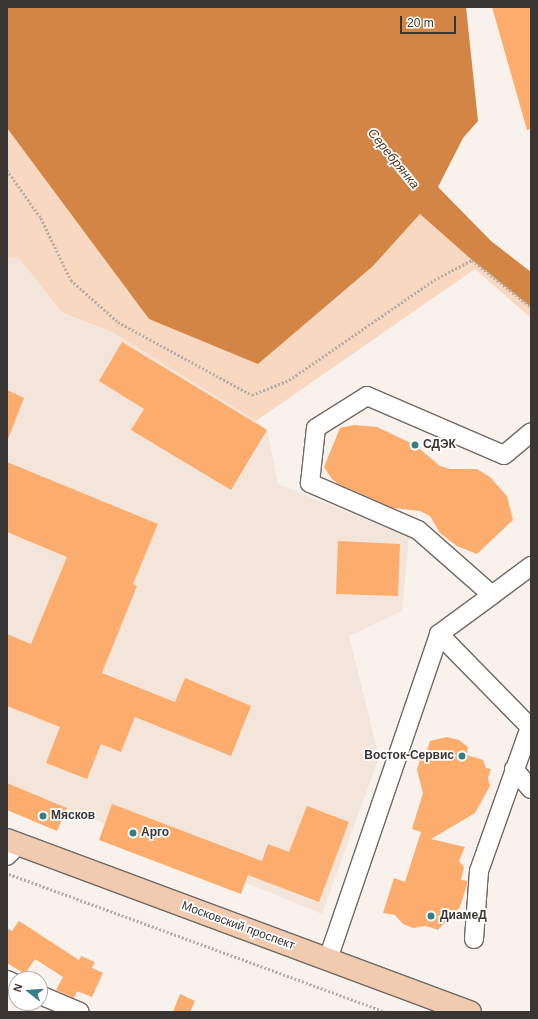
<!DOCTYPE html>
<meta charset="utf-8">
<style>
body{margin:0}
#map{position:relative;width:538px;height:1019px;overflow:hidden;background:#f9f1eb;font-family:Helvetica,sans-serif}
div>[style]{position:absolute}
.built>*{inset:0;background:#f4e5db}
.green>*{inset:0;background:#f8d8c0}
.water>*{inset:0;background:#d28544}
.building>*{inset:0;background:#fcac6c}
.path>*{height:2.5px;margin-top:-1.25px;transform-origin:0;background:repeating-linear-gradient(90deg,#b4aea9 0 2px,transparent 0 4px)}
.roads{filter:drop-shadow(1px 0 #6f6863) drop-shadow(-1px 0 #6f6863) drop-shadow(0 1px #6f6863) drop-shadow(0 -1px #6f6863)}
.minor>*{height:18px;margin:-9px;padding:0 9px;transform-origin:9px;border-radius:9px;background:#fff}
.major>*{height:22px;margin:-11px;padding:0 11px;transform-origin:11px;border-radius:11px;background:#f0cbaf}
.dots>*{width:11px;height:11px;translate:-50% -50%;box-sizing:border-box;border:2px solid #fff;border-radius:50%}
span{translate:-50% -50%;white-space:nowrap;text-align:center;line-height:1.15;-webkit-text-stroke:3.5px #fff;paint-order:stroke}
.poi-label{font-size:12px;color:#393634;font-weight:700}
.left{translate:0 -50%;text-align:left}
.right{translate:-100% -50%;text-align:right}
.street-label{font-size:12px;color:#393634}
.water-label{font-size:13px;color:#55351a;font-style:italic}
.frame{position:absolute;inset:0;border:8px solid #393634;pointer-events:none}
.north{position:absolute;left:8px;top:971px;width:40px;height:40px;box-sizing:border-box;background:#fff;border:1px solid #b0afae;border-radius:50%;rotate:287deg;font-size:11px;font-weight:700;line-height:16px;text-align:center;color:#393634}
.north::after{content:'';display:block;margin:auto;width:14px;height:18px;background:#367d88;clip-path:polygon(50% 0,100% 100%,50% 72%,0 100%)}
.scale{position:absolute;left:400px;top:16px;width:56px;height:18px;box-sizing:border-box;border:2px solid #393634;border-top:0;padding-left:5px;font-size:12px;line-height:14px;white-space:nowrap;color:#393634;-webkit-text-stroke:3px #fff;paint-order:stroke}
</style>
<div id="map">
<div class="built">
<i style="clip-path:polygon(7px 257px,19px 257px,62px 314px,112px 332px,256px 421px,267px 430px,278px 484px,409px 537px,402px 611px,349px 636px,379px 757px,322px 914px,7px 783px)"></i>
</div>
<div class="green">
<i style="clip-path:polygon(7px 128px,149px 319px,373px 266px,420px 214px,472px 260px,531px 307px,531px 318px,475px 269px,256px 421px,112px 332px,62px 313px,19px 258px,7px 257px)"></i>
</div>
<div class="water">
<i style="clip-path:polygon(7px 7px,466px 7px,478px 121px,463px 138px,438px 187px,491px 241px,531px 272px,531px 307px,472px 260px,420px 214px,373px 266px,258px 364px,149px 319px,7px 128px)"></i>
</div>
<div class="building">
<i style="clip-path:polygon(492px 7px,531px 7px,531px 129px,527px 130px)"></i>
<i style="clip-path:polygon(122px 342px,267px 430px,231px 490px,131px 430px,144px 409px,99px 381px)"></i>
<i style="clip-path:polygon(7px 390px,24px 398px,8px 439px,7px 439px)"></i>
<i style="clip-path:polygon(354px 425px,377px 427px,415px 445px,440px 466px,450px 469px,477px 469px,490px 477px,507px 496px,513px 520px,477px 554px,457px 546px,440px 533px,430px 516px,420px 511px,393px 508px,338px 484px,332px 479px,324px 467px,340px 428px)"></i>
<i style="clip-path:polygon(7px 462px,158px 524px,133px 584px,137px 586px,102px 673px,175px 702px,185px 678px,251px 706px,231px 756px,135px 717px,121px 752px,101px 744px,87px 779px,46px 763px,60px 727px,7px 706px,7px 634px,31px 644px,67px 557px,7px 532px)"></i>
<i style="clip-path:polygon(338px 541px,400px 544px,398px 596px,336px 594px)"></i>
<i style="clip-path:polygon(447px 737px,459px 740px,468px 747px,467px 755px,483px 760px,486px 768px,491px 769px,488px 778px,490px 786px,475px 813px,431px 839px,465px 847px,459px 861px,464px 867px,461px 880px,468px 881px,460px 907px,438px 930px,426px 926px,413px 928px,403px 924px,395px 915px,383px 913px,394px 878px,405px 882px,421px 832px,412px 829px,423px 793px,417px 770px,421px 756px,426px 753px,430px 741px)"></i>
<i style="clip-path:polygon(7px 783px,67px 808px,57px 831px,7px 810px)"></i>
<i style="clip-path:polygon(112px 804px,262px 861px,268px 844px,289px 852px,307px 806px,349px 822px,319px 902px,248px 875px,241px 894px,99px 840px)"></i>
<i style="clip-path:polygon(19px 921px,79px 960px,81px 956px,95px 962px,92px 968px,103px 973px,92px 997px,77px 991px,74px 998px,56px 990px,63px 977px,35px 959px,25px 974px,7px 963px,7px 928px,12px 931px)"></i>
<i style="clip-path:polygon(180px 994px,195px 1001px,190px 1012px,173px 1012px)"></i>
</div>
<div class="path">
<i style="left:7px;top:170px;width:59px;rotate:54.7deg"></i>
<i style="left:41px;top:218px;width:69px;rotate:64.2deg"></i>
<i style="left:71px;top:280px;width:63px;rotate:41.8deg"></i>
<i style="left:118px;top:322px;width:153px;rotate:28.6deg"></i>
<i style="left:252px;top:395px;width:40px;rotate:-22deg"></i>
<i style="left:289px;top:380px;width:176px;rotate:-34.6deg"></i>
<i style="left:434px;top:280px;width:43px;rotate:-27.8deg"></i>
<i style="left:472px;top:260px;width:75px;rotate:38.5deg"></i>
<i style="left:9px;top:874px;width:401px;rotate:20.1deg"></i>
</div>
<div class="roads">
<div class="minor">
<i style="left:492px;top:595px;width:49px;rotate:-36.6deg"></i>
<i style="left:529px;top:726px;width:129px;rotate:-134.4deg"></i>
<i style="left:439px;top:634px;width:66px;rotate:-36.3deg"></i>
<i style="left:492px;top:595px;width:98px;rotate:-138.7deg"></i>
<i style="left:418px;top:530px;width:118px;rotate:-156.5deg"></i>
<i style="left:310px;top:483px;width:55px;rotate:-83.8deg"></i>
<i style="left:316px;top:428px;width:60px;rotate:-32.1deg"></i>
<i style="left:367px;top:396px;width:149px;rotate:23.3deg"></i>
<i style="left:504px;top:455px;width:35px;rotate:-40deg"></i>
<i style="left:514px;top:769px;width:26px;rotate:50deg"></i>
<i style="left:7px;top:856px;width:16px;rotate:-45deg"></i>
<i style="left:474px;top:939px;width:68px;rotate:-85.8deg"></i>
<i style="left:479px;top:871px;width:156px;rotate:-70.5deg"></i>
<i style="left:328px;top:959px;width:343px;rotate:-71.1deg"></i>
<i style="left:7px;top:980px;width:10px;rotate:24deg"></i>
<i style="left:40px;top:995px;width:43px;rotate:23deg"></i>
</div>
<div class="major">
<i style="left:7px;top:840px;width:494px;rotate:20.4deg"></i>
</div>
</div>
<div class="dots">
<i style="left:415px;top:445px;background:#367d88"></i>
<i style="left:462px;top:756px;background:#367d88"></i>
<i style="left:43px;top:816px;background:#367d88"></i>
<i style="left:133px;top:833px;background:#367d88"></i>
<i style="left:431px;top:916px;background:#367d88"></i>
</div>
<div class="poi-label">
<span class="left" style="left:423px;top:445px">СДЭК</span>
<span class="right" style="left:454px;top:756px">Восток-Сервис</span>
<span class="left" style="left:51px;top:816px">Мясков</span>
<span class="left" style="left:141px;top:833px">Арго</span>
<span class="left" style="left:440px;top:916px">ДиамеД</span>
</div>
<div class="street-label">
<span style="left:238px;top:926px;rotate:20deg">Московский проспект</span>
</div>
<div class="water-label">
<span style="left:393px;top:159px;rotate:51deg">Серебрянка</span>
</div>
<div class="frame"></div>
<div class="north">N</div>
<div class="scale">20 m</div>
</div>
